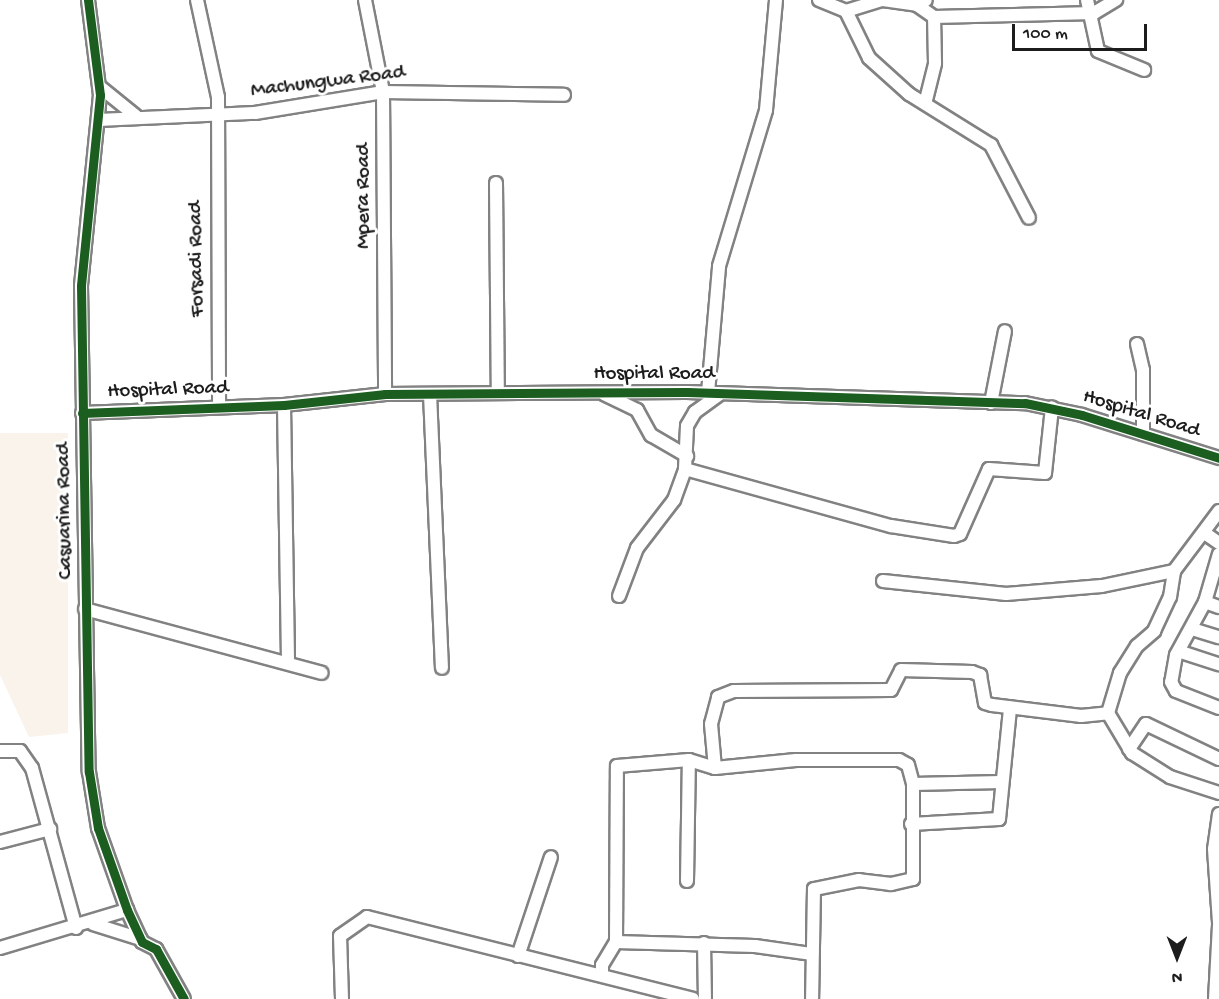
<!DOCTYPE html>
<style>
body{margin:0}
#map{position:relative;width:1219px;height:999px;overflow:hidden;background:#fff;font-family:"Gochi Hand",sans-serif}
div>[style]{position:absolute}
.built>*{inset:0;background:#f9f3ec}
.roads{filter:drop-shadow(2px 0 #828282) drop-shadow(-2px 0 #828282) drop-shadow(0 2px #828282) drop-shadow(0 -2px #828282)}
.minor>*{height:12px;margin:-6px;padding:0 6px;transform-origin:6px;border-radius:6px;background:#fff}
.cycleway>*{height:9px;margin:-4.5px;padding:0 4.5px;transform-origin:4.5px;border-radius:4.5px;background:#1b5e20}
span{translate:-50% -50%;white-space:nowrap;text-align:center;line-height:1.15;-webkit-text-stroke:6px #fff;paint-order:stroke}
.street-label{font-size:21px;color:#1c1c1c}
.north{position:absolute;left:1147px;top:927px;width:60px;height:60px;-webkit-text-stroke:4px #fff;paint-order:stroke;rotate:180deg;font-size:16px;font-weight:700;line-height:24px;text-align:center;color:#1c1c1c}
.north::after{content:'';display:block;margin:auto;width:21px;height:27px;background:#1c1c1c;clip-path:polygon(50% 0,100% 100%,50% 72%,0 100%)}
.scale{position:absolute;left:1012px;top:24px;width:135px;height:27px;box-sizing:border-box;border:3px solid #1c1c1c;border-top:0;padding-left:8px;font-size:18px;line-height:21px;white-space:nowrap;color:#1c1c1c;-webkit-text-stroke:4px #fff;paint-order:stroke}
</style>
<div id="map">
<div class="built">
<i style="clip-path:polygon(0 433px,68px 433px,68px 733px,29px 737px,0 675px)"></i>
</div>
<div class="roads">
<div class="minor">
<i style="left:88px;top:0;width:96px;rotate:82.8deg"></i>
<i style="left:100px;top:95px;width:192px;rotate:95.7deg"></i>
<i style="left:81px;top:286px;width:486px;rotate:89.1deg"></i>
<i style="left:89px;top:772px;width:57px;rotate:80.9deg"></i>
<i style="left:98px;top:828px;width:87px;rotate:70.5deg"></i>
<i style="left:127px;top:910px;width:35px;rotate:65deg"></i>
<i style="left:142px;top:942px;width:16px;rotate:27deg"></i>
<i style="left:156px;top:949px;width:57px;rotate:60.8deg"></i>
<i style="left:197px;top:0;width:99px;rotate:77.8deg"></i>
<i style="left:218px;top:97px;width:310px;rotate:89.8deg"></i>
<i style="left:365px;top:0;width:94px;rotate:78.9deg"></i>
<i style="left:383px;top:92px;width:302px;rotate:89.6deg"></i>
<i style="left:819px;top:0;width:29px;rotate:22deg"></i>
<i style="left:846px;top:11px;width:39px;rotate:-17deg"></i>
<i style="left:883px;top:0;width:34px;rotate:8deg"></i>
<i style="left:917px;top:5px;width:10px;rotate:-29deg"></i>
<i style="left:1087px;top:0;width:52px;rotate:77.8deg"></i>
<i style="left:1098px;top:51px;width:50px;rotate:22.4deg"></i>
<i style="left:917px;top:5px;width:21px;rotate:35deg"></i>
<i style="left:934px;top:17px;width:160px;rotate:-1.4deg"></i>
<i style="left:1094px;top:13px;width:26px;rotate:-31deg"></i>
<i style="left:846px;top:11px;width:52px;rotate:63.9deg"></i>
<i style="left:869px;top:58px;width:54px;rotate:42deg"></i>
<i style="left:909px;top:94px;width:97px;rotate:31.9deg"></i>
<i style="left:991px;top:145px;width:82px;rotate:62.5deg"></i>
<i style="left:100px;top:87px;width:46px;rotate:38.9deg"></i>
<i style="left:926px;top:100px;width:38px;rotate:-76deg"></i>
<i style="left:935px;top:63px;width:46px;rotate:-91.2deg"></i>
<i style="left:98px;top:120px;width:157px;rotate:-2.6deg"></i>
<i style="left:255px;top:113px;width:130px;rotate:-9.3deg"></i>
<i style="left:383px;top:92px;width:181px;rotate:0.9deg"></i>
<i style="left:496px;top:183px;width:210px;rotate:89.5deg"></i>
<i style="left:1137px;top:344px;width:27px;rotate:77deg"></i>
<i style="left:1143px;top:370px;width:64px;rotate:90deg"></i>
<i style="left:708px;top:393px;width:127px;rotate:-85deg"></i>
<i style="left:719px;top:266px;width:163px;rotate:-73.2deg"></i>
<i style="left:766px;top:110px;width:110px;rotate:-84.8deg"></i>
<i style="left:430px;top:394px;width:274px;rotate:87.5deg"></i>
<i style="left:604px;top:394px;width:37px;rotate:26deg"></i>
<i style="left:637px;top:410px;width:29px;rotate:61deg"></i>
<i style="left:651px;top:435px;width:42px;rotate:30.3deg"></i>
<i style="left:720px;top:394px;width:31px;rotate:144deg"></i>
<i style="left:695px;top:412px;width:16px;rotate:120deg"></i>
<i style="left:687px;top:426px;width:43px;rotate:92.7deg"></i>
<i style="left:685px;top:469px;width:214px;rotate:15.5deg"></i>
<i style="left:891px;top:526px;width:64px;rotate:9deg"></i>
<i style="left:954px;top:536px;width:6px;rotate:-18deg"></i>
<i style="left:960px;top:534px;width:71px;rotate:-66deg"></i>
<i style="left:989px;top:469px;width:56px;rotate:4.1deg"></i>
<i style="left:1045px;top:473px;width:66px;rotate:-83.9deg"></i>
<i style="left:991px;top:403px;width:73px;rotate:-79deg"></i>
<i style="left:284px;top:405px;width:257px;rotate:89.1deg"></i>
<i style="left:82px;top:413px;width:202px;rotate:-2.3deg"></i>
<i style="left:284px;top:405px;width:102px;rotate:-6.2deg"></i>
<i style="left:385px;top:394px;width:302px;rotate:-0.4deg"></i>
<i style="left:687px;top:392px;width:338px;rotate:1.9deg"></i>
<i style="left:1025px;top:403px;width:58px;rotate:11.9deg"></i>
<i style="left:1082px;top:415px;width:144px;rotate:17.4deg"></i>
<i style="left:1206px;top:534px;width:16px;rotate:35deg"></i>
<i style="left:1219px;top:554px;width:50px;rotate:106.3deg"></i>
<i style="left:1205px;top:602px;width:60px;rotate:118.7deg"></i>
<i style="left:1176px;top:655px;width:27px;rotate:100deg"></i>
<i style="left:1171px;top:682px;width:10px;rotate:61deg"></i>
<i style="left:1176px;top:691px;width:46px;rotate:21.6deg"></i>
<i style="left:883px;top:581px;width:124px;rotate:6deg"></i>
<i style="left:1006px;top:594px;width:96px;rotate:-4.8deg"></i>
<i style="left:1102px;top:586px;width:74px;rotate:-11.8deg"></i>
<i style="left:619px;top:596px;width:51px;rotate:-69.4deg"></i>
<i style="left:637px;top:548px;width:61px;rotate:-52.4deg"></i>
<i style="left:674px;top:500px;width:33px;rotate:-70deg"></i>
<i style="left:1205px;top:602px;width:15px;rotate:20deg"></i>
<i style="left:85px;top:609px;width:245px;rotate:15.1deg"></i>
<i style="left:1192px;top:629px;width:28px;rotate:17deg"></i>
<i style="left:1181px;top:652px;width:40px;rotate:18deg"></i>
<i style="left:1108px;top:713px;width:47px;rotate:59deg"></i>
<i style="left:1132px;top:753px;width:45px;rotate:32.3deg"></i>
<i style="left:1170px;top:777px;width:52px;rotate:18.1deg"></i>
<i style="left:1129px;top:749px;width:30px;rotate:-56deg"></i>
<i style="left:1146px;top:724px;width:81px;rotate:25.6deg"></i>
<i style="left:0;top:751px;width:20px"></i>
<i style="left:20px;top:751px;width:21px;rotate:55deg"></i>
<i style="left:32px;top:768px;width:166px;rotate:74.6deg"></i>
<i style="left:715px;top:768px;width:44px;rotate:-95.2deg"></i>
<i style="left:711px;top:724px;width:28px;rotate:-75deg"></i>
<i style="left:718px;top:697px;width:17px;rotate:-21deg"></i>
<i style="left:734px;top:691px;width:157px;rotate:-0.4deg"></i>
<i style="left:891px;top:690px;width:22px;rotate:-63deg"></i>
<i style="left:901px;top:670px;width:71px;rotate:1.6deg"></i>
<i style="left:972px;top:672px;width:9px;rotate:21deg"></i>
<i style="left:980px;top:675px;width:28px;rotate:80deg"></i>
<i style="left:985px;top:703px;width:7px;rotate:16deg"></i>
<i style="left:992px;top:705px;width:90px;rotate:7deg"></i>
<i style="left:1081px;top:716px;width:27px;rotate:-6deg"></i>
<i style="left:1108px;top:713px;width:42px;rotate:-73.3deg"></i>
<i style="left:1120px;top:673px;width:32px;rotate:-58deg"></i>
<i style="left:1137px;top:646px;width:23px;rotate:-41deg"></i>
<i style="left:1154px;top:631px;width:38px;rotate:-65deg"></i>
<i style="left:1170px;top:597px;width:26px;rotate:-81deg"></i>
<i style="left:1174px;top:571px;width:75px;rotate:-53.1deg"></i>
<i style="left:913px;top:784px;width:88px;rotate:-1.3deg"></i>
<i style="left:1219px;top:814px;width:35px;rotate:98deg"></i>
<i style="left:1214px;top:849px;width:73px;rotate:86.1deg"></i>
<i style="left:911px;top:824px;width:88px;rotate:-3.3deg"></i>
<i style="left:999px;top:819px;width:112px;rotate:-84.3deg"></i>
<i style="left:0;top:842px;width:52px;rotate:-14.6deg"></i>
<i style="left:687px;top:881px;width:121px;rotate:-89.1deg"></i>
<i style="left:93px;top:924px;width:50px;rotate:17.4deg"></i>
<i style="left:616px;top:942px;width:176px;rotate:-89.7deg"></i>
<i style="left:617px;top:766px;width:72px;rotate:-4.8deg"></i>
<i style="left:689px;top:760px;width:27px;rotate:17deg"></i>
<i style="left:715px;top:768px;width:81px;rotate:-5.6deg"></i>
<i style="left:796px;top:760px;width:103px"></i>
<i style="left:899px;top:760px;width:10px;rotate:29deg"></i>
<i style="left:908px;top:765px;width:20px;rotate:75deg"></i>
<i style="left:913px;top:784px;width:95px;rotate:90deg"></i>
<i style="left:913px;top:879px;width:23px;rotate:167deg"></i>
<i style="left:891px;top:884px;width:32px;rotate:-173deg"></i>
<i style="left:859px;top:880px;width:46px;rotate:168.7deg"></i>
<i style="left:814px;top:889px;width:110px;rotate:91deg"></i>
<i style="left:704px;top:943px;width:56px;rotate:89deg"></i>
<i style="left:0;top:948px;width:133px;rotate:-16.7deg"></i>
<i style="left:518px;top:956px;width:104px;rotate:-71.6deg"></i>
<i style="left:602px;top:975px;width:10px;rotate:-90deg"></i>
<i style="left:602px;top:965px;width:27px;rotate:-59deg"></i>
<i style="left:616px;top:942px;width:139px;rotate:1.6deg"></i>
<i style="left:755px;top:946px;width:58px;rotate:8deg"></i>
<i style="left:342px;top:999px;width:63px;rotate:-91.8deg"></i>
<i style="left:340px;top:936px;width:33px;rotate:-35deg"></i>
<i style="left:367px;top:917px;width:336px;rotate:14.1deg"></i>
<i style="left:1215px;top:999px;width:74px;rotate:-86.9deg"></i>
</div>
</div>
<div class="cycleway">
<i style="left:88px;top:0;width:96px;rotate:82.8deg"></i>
<i style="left:100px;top:95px;width:192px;rotate:95.7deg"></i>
<i style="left:81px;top:286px;width:486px;rotate:89.1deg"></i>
<i style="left:89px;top:772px;width:57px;rotate:80.9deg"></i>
<i style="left:98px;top:828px;width:87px;rotate:70.5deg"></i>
<i style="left:127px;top:910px;width:35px;rotate:65deg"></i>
<i style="left:142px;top:942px;width:16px;rotate:27deg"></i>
<i style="left:156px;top:949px;width:57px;rotate:60.8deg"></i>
<i style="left:82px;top:413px;width:202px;rotate:-2.3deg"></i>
<i style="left:284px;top:405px;width:102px;rotate:-6.2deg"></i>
<i style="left:385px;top:394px;width:302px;rotate:-0.4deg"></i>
<i style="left:687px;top:392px;width:338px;rotate:1.9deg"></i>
<i style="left:1025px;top:403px;width:58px;rotate:11.9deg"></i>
<i style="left:1082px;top:415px;width:144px;rotate:17.4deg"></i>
</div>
<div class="street-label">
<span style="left:328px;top:83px;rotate:-7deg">Machungwa Road</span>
<span style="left:365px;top:196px;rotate:-90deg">Mpera Road</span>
<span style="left:198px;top:259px;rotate:-91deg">Forsadi Road</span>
<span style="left:654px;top:375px">Hospital Road</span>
<span style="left:168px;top:391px;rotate:-2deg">Hospital Road</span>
<span style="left:1141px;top:415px;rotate:17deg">Hospital Road</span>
<span style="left:66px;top:511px;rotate:-91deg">Casuarina Road</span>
</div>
<div class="north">N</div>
<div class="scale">100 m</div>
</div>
